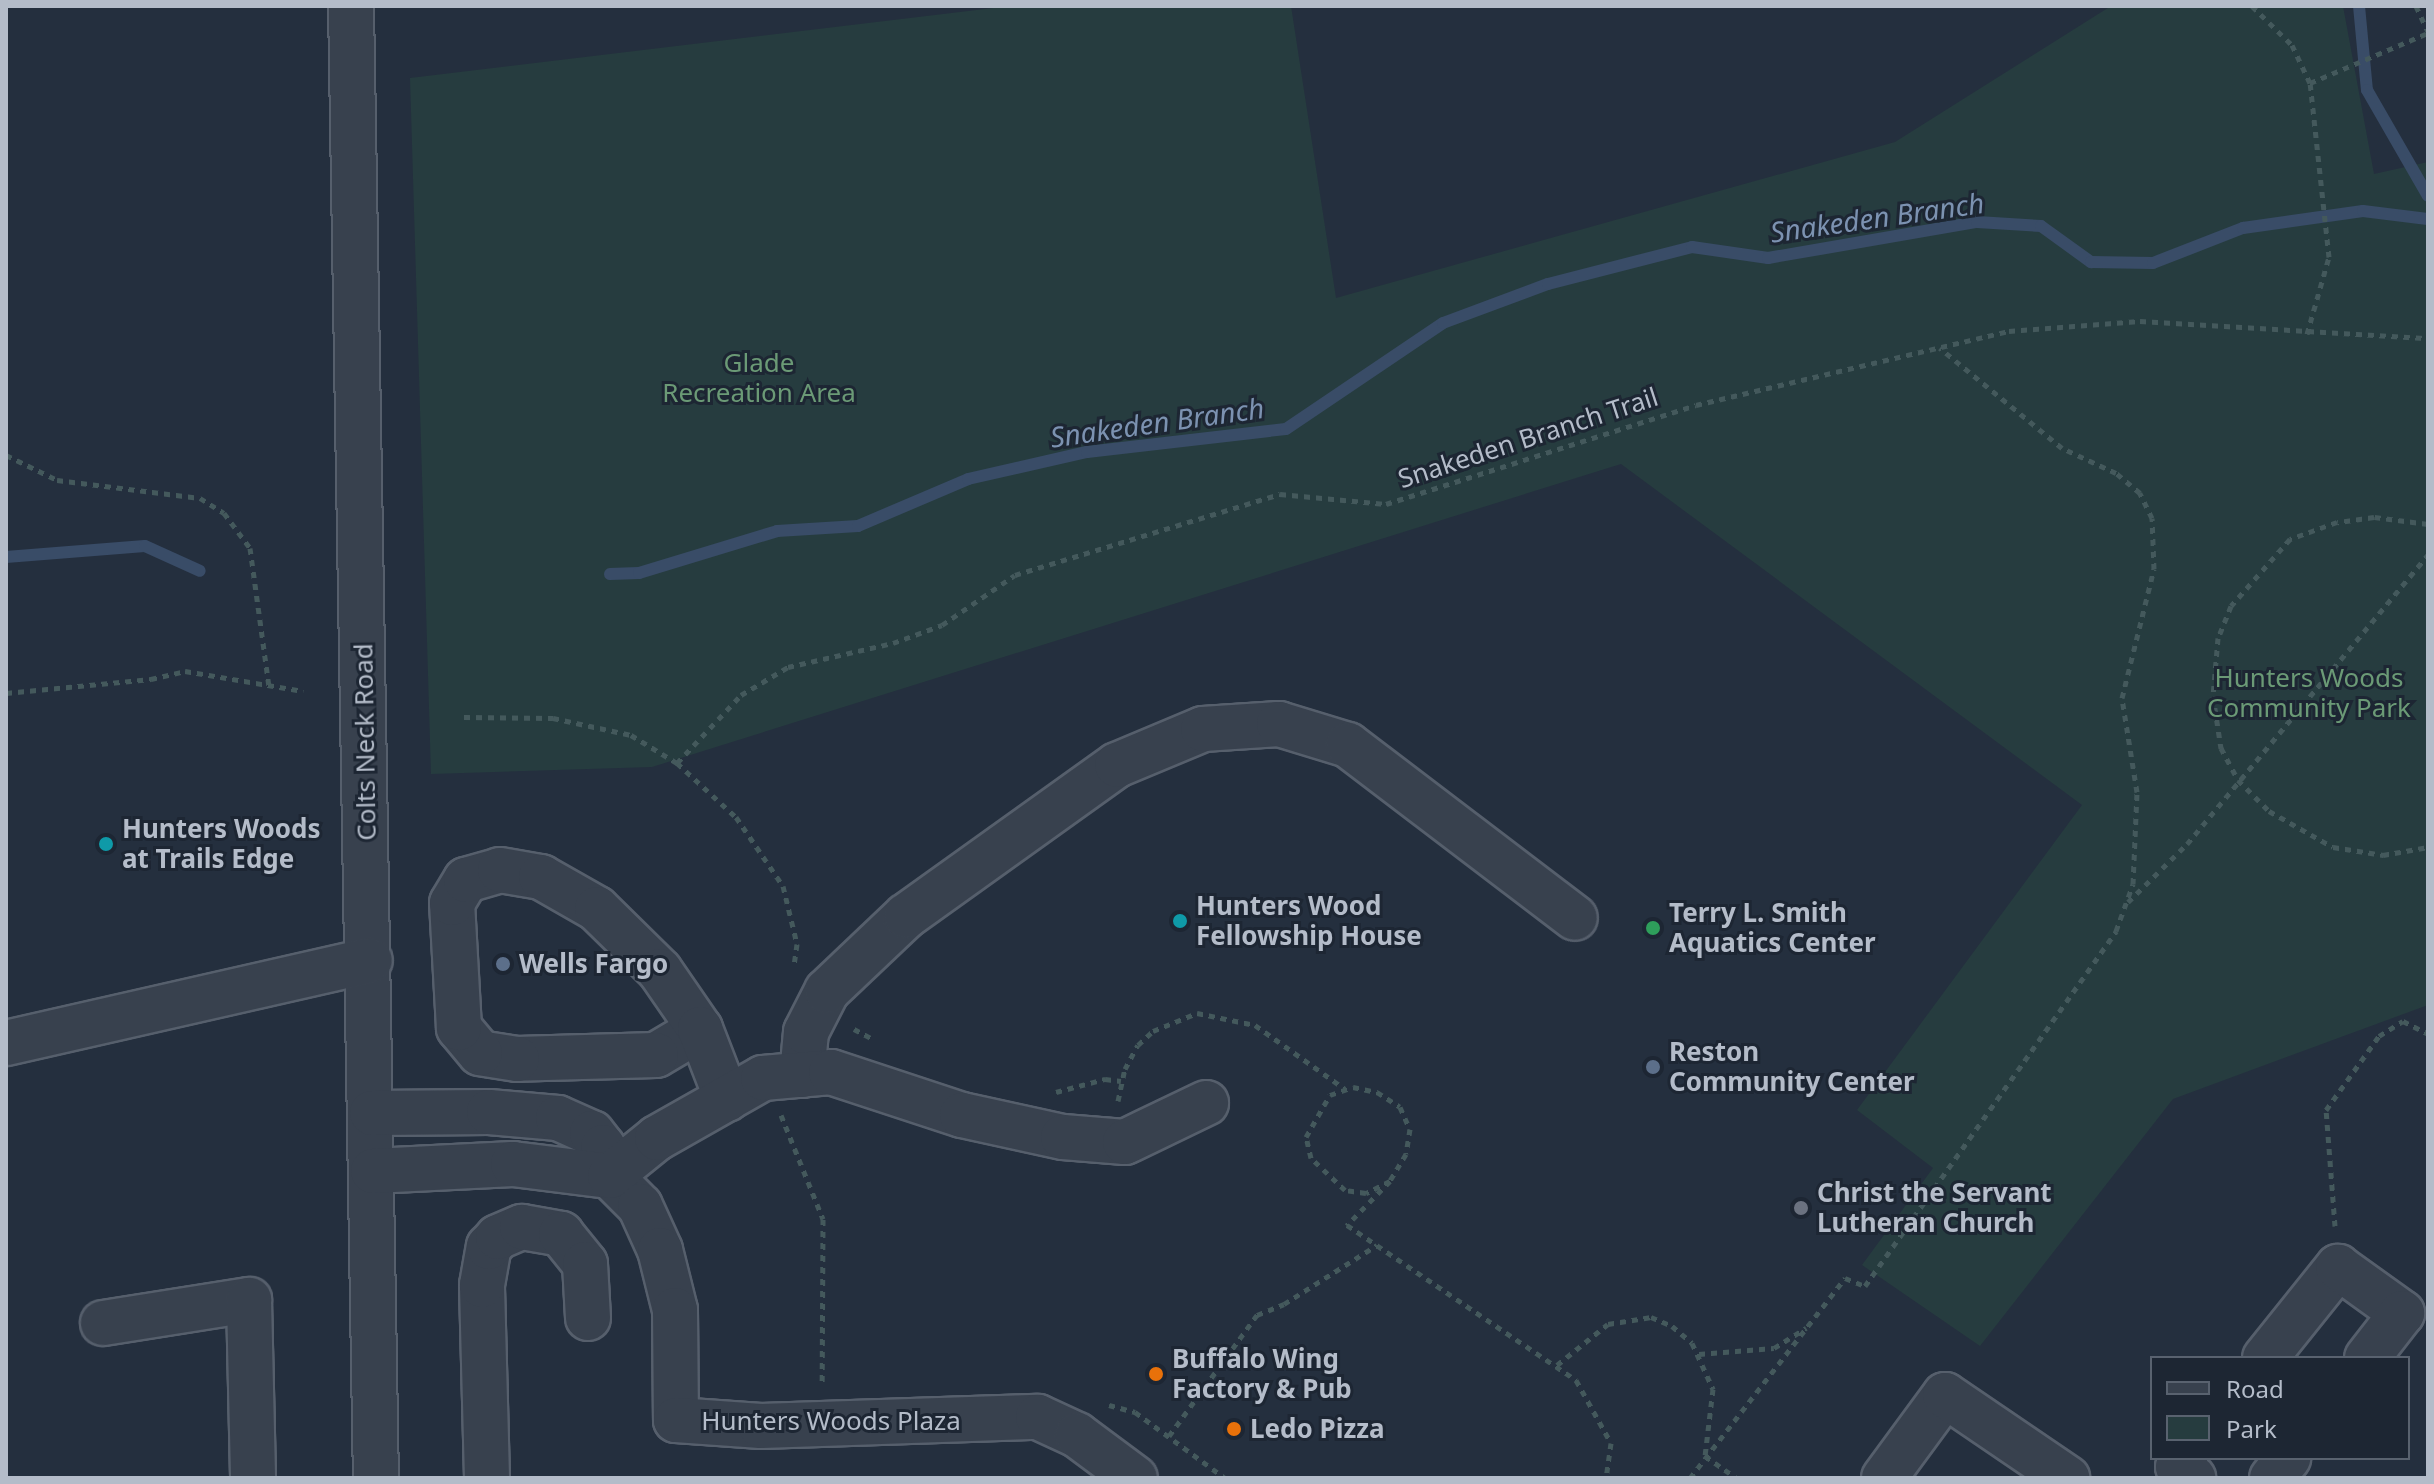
<!DOCTYPE html>
<style>
body{margin:0}
#map{position:relative;width:2434px;height:1484px;overflow:hidden;background:#242f3e;font-family:"Noto Sans",sans-serif}
div>[style]{position:absolute}
.green>*{inset:0;background:#263c3f}
.stream>*{height:12px;margin:-6px;padding:0 6px;transform-origin:6px;border-radius:6px;background:#394c67}
.path>*{height:5px;margin-top:-2.5px;transform-origin:0;background:repeating-linear-gradient(90deg,#44595c 0 6px,transparent 0 12px)}
.roads{filter:drop-shadow(2px 0 #565f6c) drop-shadow(-2px 0 #565f6c) drop-shadow(0 2px #565f6c) drop-shadow(0 -2px #565f6c)}
.minor>*{height:44px;margin:-22px;padding:0 22px;transform-origin:22px;border-radius:22px;background:#38414e}
.dots>*{width:22px;height:22px;translate:-50% -50%;box-sizing:border-box;border:4px solid #1d2633;border-radius:50%}
span{translate:-50% -50%;white-space:nowrap;text-align:center;line-height:1.15;-webkit-text-stroke:6px #1d2633;paint-order:stroke}
.park-label{font-size:26px;color:#6b9a76}
.street-label{font-size:26px;color:#b4bcc9}
.poi-label{font-size:26px;color:#b4bcc9;font-weight:700}
.left{translate:0 -50%;text-align:left}
.water-label{font-size:28px;color:#7c92b1;font-style:italic}
.frame{position:absolute;inset:0;border:8px solid #b4bcc9;pointer-events:none}
.legend{position:absolute;left:2150px;top:1356px;width:260px;height:104px;box-sizing:border-box;background:#1d2633;border:2px solid #59626f;margin:0;padding:10px 14px;list-style:none;font-size:24px;color:#b4bcc9}
.legend li{display:flex;align-items:center;gap:16px;height:40px}
.legend b{width:40px;border:2px solid #59626f}
</style>
<div id="map">
<div class="green">
<i style="clip-path:polygon(1010px 6px,1291px 6px,1336px 298px,1895px 142px,2111px 6px,2343px 6px,2374px 174px,2428px 162px,2428px 1005px,2173px 1099px,1980px 1346px,1862px 1265px,1933px 1168px,1857px 1110px,2082px 805px,1621px 464px,652px 767px,431px 774px,410px 78px)"></i>
</div>
<div class="stream">
<i style="left:2359px;top:6px;width:84px;rotate:84.6deg"></i>
<i style="left:2367px;top:90px;width:122px;rotate:60.1deg"></i>
<i style="left:6px;top:557px;width:139px;rotate:-4.5deg"></i>
<i style="left:145px;top:546px;width:60px;rotate:24.4deg"></i>
<i style="left:610px;top:574px;width:29px;rotate:-2deg"></i>
<i style="left:639px;top:573px;width:144px;rotate:-16.9deg"></i>
<i style="left:777px;top:531px;width:81px;rotate:-3.5deg"></i>
<i style="left:858px;top:526px;width:120px;rotate:-23.1deg"></i>
<i style="left:968px;top:479px;width:122px;rotate:-12.8deg"></i>
<i style="left:1087px;top:452px;width:200px;rotate:-6.6deg"></i>
<i style="left:1286px;top:429px;width:189px;rotate:-34deg"></i>
<i style="left:1443px;top:323px;width:112px;rotate:-20.4deg"></i>
<i style="left:1548px;top:284px;width:149px;rotate:-14.4deg"></i>
<i style="left:1692px;top:247px;width:77px;rotate:8.2deg"></i>
<i style="left:1768px;top:258px;width:212px;rotate:-9.8deg"></i>
<i style="left:1977px;top:222px;width:64px;rotate:3.6deg"></i>
<i style="left:2041px;top:226px;width:62px;rotate:35.8deg"></i>
<i style="left:2091px;top:262px;width:62px;rotate:0.9deg"></i>
<i style="left:2153px;top:263px;width:97px;rotate:-21.3deg"></i>
<i style="left:2243px;top:228px;width:121px;rotate:-8.1deg"></i>
<i style="left:2363px;top:211px;width:65px;rotate:7deg"></i>
</div>
<div class="path">
<i style="left:2252px;top:6px;width:56px;rotate:44.3deg"></i>
<i style="left:2292px;top:45px;width:42px;rotate:64.7deg"></i>
<i style="left:2416px;top:6px;width:29px;rotate:65deg"></i>
<i style="left:2307px;top:334px;width:80px;rotate:-74.1deg"></i>
<i style="left:2329px;top:257px;width:175px;rotate:-96.2deg"></i>
<i style="left:2310px;top:83px;width:128px;rotate:-23deg"></i>
<i style="left:6px;top:455px;width:57px;rotate:26.1deg"></i>
<i style="left:57px;top:480px;width:144px;rotate:7.2deg"></i>
<i style="left:200px;top:498px;width:28px;rotate:32deg"></i>
<i style="left:224px;top:513px;width:44px;rotate:53.4deg"></i>
<i style="left:250px;top:548px;width:139px;rotate:82.2deg"></i>
<i style="left:2428px;top:524px;width:54px;rotate:-172.6deg"></i>
<i style="left:2374px;top:517px;width:37px;rotate:172deg"></i>
<i style="left:2337px;top:522px;width:50px;rotate:160.1deg"></i>
<i style="left:2290px;top:539px;width:89px;rotate:131.4deg"></i>
<i style="left:2231px;top:606px;width:35px;rotate:112deg"></i>
<i style="left:2218px;top:638px;width:58px;rotate:94.9deg"></i>
<i style="left:2213px;top:696px;width:53px;rotate:81.3deg"></i>
<i style="left:2221px;top:748px;width:36px;rotate:62deg"></i>
<i style="left:2238px;top:780px;width:44px;rotate:45deg"></i>
<i style="left:2269px;top:811px;width:73px;rotate:29.4deg"></i>
<i style="left:2333px;top:847px;width:51px;rotate:9.1deg"></i>
<i style="left:2383px;top:855px;width:46px;rotate:-10.1deg"></i>
<i style="left:6px;top:693px;width:146px;rotate:-5.5deg"></i>
<i style="left:151px;top:679px;width:35px;rotate:-13deg"></i>
<i style="left:185px;top:671px;width:120px;rotate:9.6deg"></i>
<i style="left:464px;top:717px;width:89px;rotate:0.6deg"></i>
<i style="left:553px;top:718px;width:80px;rotate:12.3deg"></i>
<i style="left:631px;top:735px;width:54px;rotate:31.3deg"></i>
<i style="left:677px;top:763px;width:80px;rotate:42.5deg"></i>
<i style="left:736px;top:817px;width:83px;rotate:55.7deg"></i>
<i style="left:783px;top:886px;width:60px;rotate:76.4deg"></i>
<i style="left:797px;top:944px;width:21px;rotate:98deg"></i>
<i style="left:677px;top:763px;width:93px;rotate:-46.7deg"></i>
<i style="left:741px;top:695px;width:55px;rotate:-30.8deg"></i>
<i style="left:788px;top:667px;width:108px;rotate:-12.9deg"></i>
<i style="left:893px;top:643px;width:52px;rotate:-20.2deg"></i>
<i style="left:942px;top:625px;width:88px;rotate:-34.4deg"></i>
<i style="left:1015px;top:575px;width:277px;rotate:-17deg"></i>
<i style="left:1280px;top:494px;width:106px;rotate:5.4deg"></i>
<i style="left:1386px;top:504px;width:325px;rotate:-17.7deg"></i>
<i style="left:1696px;top:405px;width:322px;rotate:-13.3deg"></i>
<i style="left:2009px;top:331px;width:131px;rotate:-4.4deg"></i>
<i style="left:2140px;top:321px;width:289px;rotate:3.4deg"></i>
<i style="left:2128px;top:902px;width:83px;rotate:-44.5deg"></i>
<i style="left:2187px;top:844px;width:376px;rotate:-50.2deg"></i>
<i style="left:854px;top:1029px;width:21px;rotate:28deg"></i>
<i style="left:1056px;top:1092px;width:51px;rotate:-14.9deg"></i>
<i style="left:1105px;top:1079px;width:16px;rotate:7deg"></i>
<i style="left:1118px;top:1101px;width:33px;rotate:-78deg"></i>
<i style="left:1125px;top:1069px;width:27px;rotate:-62deg"></i>
<i style="left:1138px;top:1045px;width:21px;rotate:-43deg"></i>
<i style="left:1153px;top:1031px;width:48px;rotate:-22.2deg"></i>
<i style="left:1197px;top:1013px;width:59px;rotate:11.7deg"></i>
<i style="left:1255px;top:1025px;width:110px;rotate:35.4deg"></i>
<i style="left:781px;top:1115px;width:112px;rotate:68deg"></i>
<i style="left:823px;top:1219px;width:166px;rotate:90.3deg"></i>
<i style="left:1390px;top:1181px;width:27px;rotate:153deg"></i>
<i style="left:1366px;top:1193px;width:21px;rotate:-172deg"></i>
<i style="left:1345px;top:1190px;width:47px;rotate:-136.7deg"></i>
<i style="left:1311px;top:1158px;width:22px;rotate:-103deg"></i>
<i style="left:1306px;top:1137px;width:48px;rotate:-60.3deg"></i>
<i style="left:1330px;top:1095px;width:24px;rotate:-19deg"></i>
<i style="left:1353px;top:1087px;width:25px;rotate:12deg"></i>
<i style="left:1377px;top:1092px;width:27px;rotate:33deg"></i>
<i style="left:1400px;top:1107px;width:24px;rotate:66deg"></i>
<i style="left:1410px;top:1129px;width:25px;rotate:99deg"></i>
<i style="left:1406px;top:1154px;width:31px;rotate:121deg"></i>
<i style="left:1390px;top:1181px;width:62px;rotate:134.3deg"></i>
<i style="left:1347px;top:1225px;width:277px;rotate:34.1deg"></i>
<i style="left:1576px;top:1380px;width:72px;rotate:60.9deg"></i>
<i style="left:1611px;top:1443px;width:35px;rotate:98deg"></i>
<i style="left:2335px;top:1226px;width:116px;rotate:-94.4deg"></i>
<i style="left:2326px;top:1110px;width:91px;rotate:-54.4deg"></i>
<i style="left:2379px;top:1036px;width:28px;rotate:-32deg"></i>
<i style="left:2403px;top:1021px;width:28px;rotate:27deg"></i>
<i style="left:1699px;top:1354px;width:75px;rotate:-4.6deg"></i>
<i style="left:1774px;top:1348px;width:38px;rotate:-32deg"></i>
<i style="left:1557px;top:1365px;width:65px;rotate:-38.8deg"></i>
<i style="left:1608px;top:1324px;width:44px;rotate:-9.2deg"></i>
<i style="left:1651px;top:1317px;width:23px;rotate:23deg"></i>
<i style="left:1672px;top:1326px;width:26px;rotate:40deg"></i>
<i style="left:1692px;top:1343px;width:51px;rotate:65.5deg"></i>
<i style="left:1713px;top:1389px;width:67px;rotate:96.8deg"></i>
<i style="left:1705px;top:1456px;width:38px;rotate:35deg"></i>
<i style="left:1109px;top:1405px;width:27px;rotate:15deg"></i>
<i style="left:1135px;top:1412px;width:112px;rotate:36.3deg"></i>
<i style="left:1169px;top:1436px;width:150px;rotate:-54deg"></i>
<i style="left:1257px;top:1315px;width:29px;rotate:-22deg"></i>
<i style="left:1284px;top:1304px;width:110px;rotate:-32.4deg"></i>
<i style="left:1690px;top:1478px;width:253px;rotate:-52.2deg"></i>
<i style="left:1845px;top:1278px;width:22px;rotate:22deg"></i>
<i style="left:1865px;top:1286px;width:435px;rotate:-54.7deg"></i>
<i style="left:2116px;top:931px;width:50px;rotate:-70.1deg"></i>
<i style="left:2133px;top:884px;width:92px;rotate:-87.5deg"></i>
<i style="left:2137px;top:792px;width:95px;rotate:-99.1deg"></i>
<i style="left:2122px;top:698px;width:133px;rotate:-76.1deg"></i>
<i style="left:2154px;top:569px;width:51px;rotate:-92.2deg"></i>
<i style="left:2152px;top:518px;width:28px;rotate:-116deg"></i>
<i style="left:2140px;top:493px;width:31px;rotate:-140deg"></i>
<i style="left:2116px;top:473px;width:60px;rotate:-155.2deg"></i>
<i style="left:2062px;top:448px;width:158px;rotate:-140.7deg"></i>
</div>
<div class="roads">
<div class="minor">
<i style="left:351px;top:6px;width:1472px;rotate:89.03deg"></i>
<i style="left:700px;top:1029px;width:51px;rotate:149.4deg"></i>
<i style="left:656px;top:1055px;width:139px;rotate:178.4deg"></i>
<i style="left:517px;top:1059px;width:37px;rotate:-171deg"></i>
<i style="left:480px;top:1053px;width:33px;rotate:-130deg"></i>
<i style="left:459px;top:1028px;width:125px;rotate:-93.2deg"></i>
<i style="left:452px;top:903px;width:27px;rotate:-59deg"></i>
<i style="left:466px;top:880px;width:35px;rotate:-16deg"></i>
<i style="left:500px;top:870px;width:42px;rotate:9.7deg"></i>
<i style="left:541px;top:877px;width:64px;rotate:29.7deg"></i>
<i style="left:597px;top:909px;width:88px;rotate:44.5deg"></i>
<i style="left:660px;top:971px;width:70px;rotate:55.4deg"></i>
<i style="left:700px;top:1029px;width:75px;rotate:68.9deg"></i>
<i style="left:6px;top:1043px;width:373px;rotate:-12.8deg"></i>
<i style="left:802px;top:1075px;width:43px;rotate:-84.7deg"></i>
<i style="left:806px;top:1032px;width:46px;rotate:-62.9deg"></i>
<i style="left:827px;top:991px;width:109px;rotate:-43.5deg"></i>
<i style="left:906px;top:916px;width:259px;rotate:-35.6deg"></i>
<i style="left:1117px;top:765px;width:93px;rotate:-22.7deg"></i>
<i style="left:1203px;top:729px;width:76px;rotate:-3.8deg"></i>
<i style="left:1279px;top:724px;width:72px;rotate:16.9deg"></i>
<i style="left:1348px;top:745px;width:285px;rotate:37.3deg"></i>
<i style="left:372px;top:1113px;width:117px;rotate:-0.5deg"></i>
<i style="left:489px;top:1112px;width:69px;rotate:5deg"></i>
<i style="left:558px;top:1118px;width:37px;rotate:24deg"></i>
<i style="left:592px;top:1133px;width:18px;rotate:52deg"></i>
<i style="left:603px;top:1147px;width:30px;rotate:76deg"></i>
<i style="left:610px;top:1176px;width:42px;rotate:45deg"></i>
<i style="left:640px;top:1206px;width:48px;rotate:65.6deg"></i>
<i style="left:660px;top:1250px;width:62px;rotate:76deg"></i>
<i style="left:675px;top:1310px;width:110px;rotate:89.5deg"></i>
<i style="left:676px;top:1420px;width:85px;rotate:4deg"></i>
<i style="left:761px;top:1426px;width:277px;rotate:-1.9deg"></i>
<i style="left:1038px;top:1417px;width:43px;rotate:24.8deg"></i>
<i style="left:1077px;top:1435px;width:72px;rotate:36.6deg"></i>
<i style="left:373px;top:1171px;width:140px;rotate:-2.9deg"></i>
<i style="left:513px;top:1164px;width:98px;rotate:7.1deg"></i>
<i style="left:610px;top:1176px;width:60px;rotate:-39deg"></i>
<i style="left:657px;top:1138px;width:122px;rotate:-29.5deg"></i>
<i style="left:763px;top:1078px;width:68px;rotate:-5deg"></i>
<i style="left:831px;top:1072px;width:138px;rotate:18.2deg"></i>
<i style="left:962px;top:1115px;width:103px;rotate:12.3deg"></i>
<i style="left:1063px;top:1137px;width:62px;rotate:4.6deg"></i>
<i style="left:1125px;top:1142px;width:90px;rotate:-25.7deg"></i>
<i style="left:103px;top:1323px;width:148px;rotate:-9deg"></i>
<i style="left:249px;top:1300px;width:178px;rotate:88.7deg"></i>
<i style="left:2265px;top:1358px;width:117px;rotate:-51.3deg"></i>
<i style="left:2338px;top:1267px;width:79px;rotate:35.7deg"></i>
<i style="left:2402px;top:1313px;width:57px;rotate:127.9deg"></i>
<i style="left:2185px;top:1458px;width:11px;rotate:128deg"></i>
<i style="left:2178px;top:1467px;width:19px;rotate:36deg"></i>
<i style="left:487px;top:1478px;width:193px;rotate:-91.5deg"></i>
<i style="left:482px;top:1285px;width:39px;rotate:-80deg"></i>
<i style="left:489px;top:1247px;width:13px;rotate:-48deg"></i>
<i style="left:498px;top:1237px;width:26px;rotate:-23deg"></i>
<i style="left:522px;top:1227px;width:40px;rotate:10deg"></i>
<i style="left:561px;top:1234px;width:38px;rotate:51deg"></i>
<i style="left:585px;top:1264px;width:54px;rotate:86.8deg"></i>
<i style="left:1884px;top:1478px;width:103px;rotate:-53.7deg"></i>
<i style="left:1945px;top:1395px;width:148px;rotate:34.2deg"></i>
<i style="left:2272px;top:1478px;width:26px;rotate:-51deg"></i>
</div>
</div>
<div class="dots">
<i style="left:106px;top:844px;background:#0f9aa8"></i>
<i style="left:1180px;top:921px;background:#0f9aa8"></i>
<i style="left:1653px;top:928px;background:#2e9e5b"></i>
<i style="left:503px;top:964px;background:#5c6f8a"></i>
<i style="left:1653px;top:1067px;background:#5c6f8a"></i>
<i style="left:1801px;top:1208px;background:#6b7280"></i>
<i style="left:1156px;top:1374px;background:#e8710a"></i>
<i style="left:1234px;top:1429px;background:#e8710a"></i>
</div>
<div class="park-label">
<span style="left:759px;top:378px">Glade<br>Recreation Area</span>
<span style="left:2309px;top:693px">Hunters Woods<br>Community Park</span>
</div>
<div class="street-label">
<span style="left:1528px;top:438px;rotate:-18deg">Snakeden Branch Trail</span>
<span style="left:365px;top:742px;rotate:-91deg">Colts Neck Road</span>
<span style="left:831px;top:1421px">Hunters Woods Plaza</span>
</div>
<div class="poi-label">
<span class="left" style="left:122px;top:844px">Hunters Woods<br>at Trails Edge</span>
<span class="left" style="left:1196px;top:921px">Hunters Wood<br>Fellowship House</span>
<span class="left" style="left:1669px;top:928px">Terry L. Smith<br>Aquatics Center</span>
<span class="left" style="left:519px;top:964px">Wells Fargo</span>
<span class="left" style="left:1669px;top:1067px">Reston<br>Community Center</span>
<span class="left" style="left:1817px;top:1208px">Christ the Servant<br>Lutheran Church</span>
<span class="left" style="left:1172px;top:1374px">Buffalo Wing<br>Factory &amp; Pub</span>
<span class="left" style="left:1250px;top:1429px">Ledo Pizza</span>
</div>
<div class="water-label">
<span style="left:1877px;top:217px;rotate:-8deg">Snakeden Branch</span>
<span style="left:1157px;top:422px;rotate:-8deg">Snakeden Branch</span>
</div>
<div class="frame"></div>
<ul class="legend">
<li><b style="height:10px;background:#38414e"></b>Road</li>
<li><b style="height:22px;background:#263c3f"></b>Park</li>
</ul>
</div>
